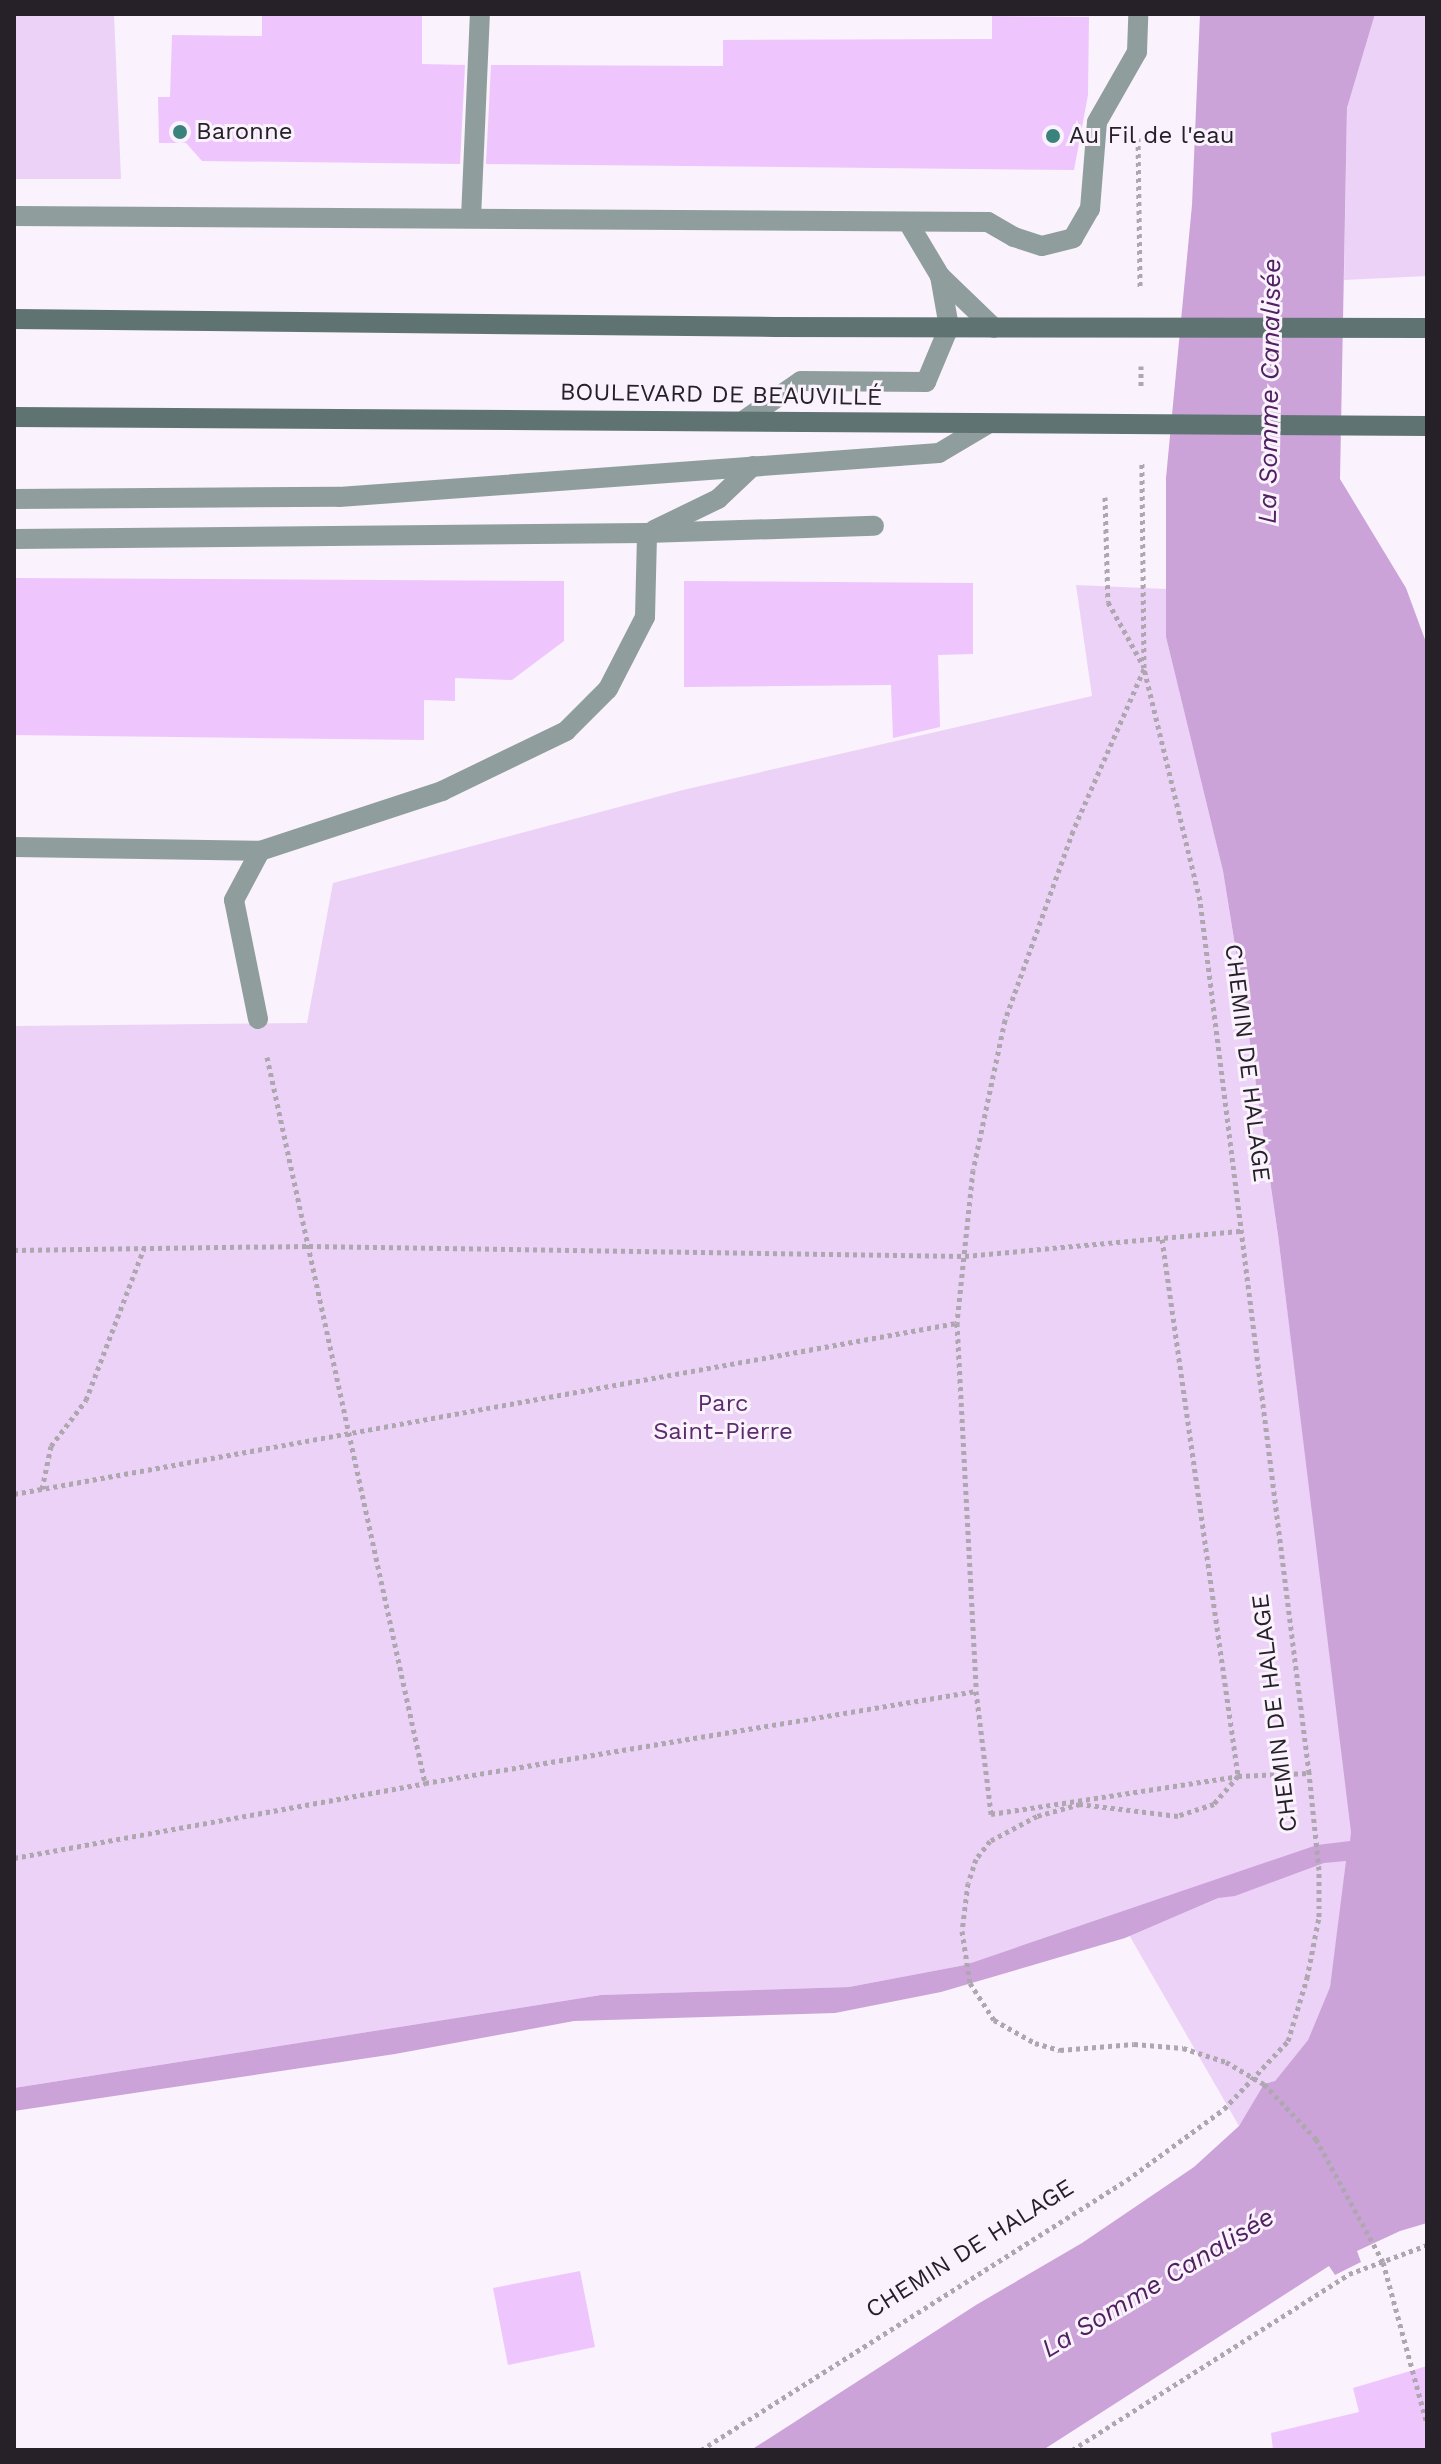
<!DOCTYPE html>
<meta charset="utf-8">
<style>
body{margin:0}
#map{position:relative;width:1441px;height:2464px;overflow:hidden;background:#faf2fc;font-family:"Work Sans",sans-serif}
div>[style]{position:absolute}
.green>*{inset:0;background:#ecd2f6}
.water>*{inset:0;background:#cba3d9}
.building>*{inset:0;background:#eec6fd}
.path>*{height:5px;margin-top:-2.5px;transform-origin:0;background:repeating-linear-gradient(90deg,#aea7b0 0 4px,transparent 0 8px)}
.lane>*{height:20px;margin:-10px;padding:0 10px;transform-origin:10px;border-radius:10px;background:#8f9e9c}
.street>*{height:20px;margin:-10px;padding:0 10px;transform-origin:10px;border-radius:10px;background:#8f9e9c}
.secondary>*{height:20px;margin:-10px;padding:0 10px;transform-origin:10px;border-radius:10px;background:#5f7472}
.dots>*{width:22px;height:22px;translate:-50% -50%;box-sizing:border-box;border:4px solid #faf2fc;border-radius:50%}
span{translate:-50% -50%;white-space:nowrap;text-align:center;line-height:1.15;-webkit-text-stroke:6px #faf2fc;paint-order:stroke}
.poi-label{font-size:24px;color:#262029}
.left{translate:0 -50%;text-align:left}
.street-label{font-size:24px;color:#262029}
.park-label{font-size:24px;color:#5c2c6d}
.water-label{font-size:26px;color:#502061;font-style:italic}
.frame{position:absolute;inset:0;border:16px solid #262029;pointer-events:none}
</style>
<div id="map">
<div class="green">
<i style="clip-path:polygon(14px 14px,114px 14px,121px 179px,14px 179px)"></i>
<i style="clip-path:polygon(1375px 14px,1427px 14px,1427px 276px,1344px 280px,1347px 108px)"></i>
<i style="clip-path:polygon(1076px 585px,1166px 589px,1166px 637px,1223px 871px,1243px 995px,1278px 1235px,1352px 1832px,1330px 1987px,1308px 2040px,1275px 2081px,1264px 2084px,1239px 2126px,1117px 1914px,965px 1965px,849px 1987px,601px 1995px,14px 2088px,14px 1026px,307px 1023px,333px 883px,683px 790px,1092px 696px)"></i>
</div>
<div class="water">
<i style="clip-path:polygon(1200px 14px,1375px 14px,1347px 108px,1340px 479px,1406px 588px,1427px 645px,1427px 2223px,1400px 2231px,1357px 2251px,1361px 2262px,1335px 2275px,1329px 2266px,1043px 2450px,751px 2450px,976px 2305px,1082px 2243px,1194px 2167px,1239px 2126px,1264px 2084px,1275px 2081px,1308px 2040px,1330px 1987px,1346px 1861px,1324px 1863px,1235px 1896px,1218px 1898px,1125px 1938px,941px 1992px,835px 2013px,574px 2021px,395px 2054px,14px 2111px,14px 2088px,601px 1995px,849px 1987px,965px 1965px,1317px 1845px,1350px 1841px,1351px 1832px,1278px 1235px,1243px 995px,1223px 871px,1166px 637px,1166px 478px,1192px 205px)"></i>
</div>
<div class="building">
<i style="clip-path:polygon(262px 14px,422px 14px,422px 64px,465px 65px,460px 164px,202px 161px,186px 143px,159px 143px,158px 97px,170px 97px,172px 35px,262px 36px)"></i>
<i style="clip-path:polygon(992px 16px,1089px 17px,1088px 95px,1074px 170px,486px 164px,491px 65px,723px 66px,723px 40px,992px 39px)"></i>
<i style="clip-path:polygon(14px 578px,564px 581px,564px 641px,512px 680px,455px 678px,455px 701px,424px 700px,424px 740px,14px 735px)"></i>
<i style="clip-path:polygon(684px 581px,973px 583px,973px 654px,938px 655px,940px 727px,893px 738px,891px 685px,684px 687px)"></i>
<i style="clip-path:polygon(580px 2271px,595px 2347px,508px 2365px,493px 2288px)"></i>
<i style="clip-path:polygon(1427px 2366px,1427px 2450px,1273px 2450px,1271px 2433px,1359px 2412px,1353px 2388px)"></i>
</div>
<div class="path">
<i style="left:1138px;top:138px;width:150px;rotate:89.2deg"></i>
<i style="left:1141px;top:366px;width:22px;rotate:90deg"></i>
<i style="left:1105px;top:497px;width:105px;rotate:88.4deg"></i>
<i style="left:1108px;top:602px;width:74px;rotate:61deg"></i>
<i style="left:1144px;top:669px;width:177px;rotate:113.7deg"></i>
<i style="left:1073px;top:831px;width:201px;rotate:109.8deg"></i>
<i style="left:1005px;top:1020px;width:153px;rotate:102deg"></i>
<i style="left:973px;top:1170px;width:154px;rotate:96deg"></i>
<i style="left:957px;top:1323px;width:368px;rotate:87deg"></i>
<i style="left:976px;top:1691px;width:124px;rotate:83deg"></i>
<i style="left:991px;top:1814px;width:250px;rotate:-8.7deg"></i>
<i style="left:1238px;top:1776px;width:71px;rotate:-2.4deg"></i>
<i style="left:267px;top:1057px;width:743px;rotate:77.72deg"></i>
<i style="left:1162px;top:1239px;width:542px;rotate:81.94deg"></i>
<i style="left:14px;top:1250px;width:295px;rotate:-0.8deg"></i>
<i style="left:309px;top:1246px;width:656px;rotate:0.87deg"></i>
<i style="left:965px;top:1256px;width:278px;rotate:-5.2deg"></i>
<i style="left:42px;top:1489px;width:44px;rotate:-78.2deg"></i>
<i style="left:51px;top:1446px;width:58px;rotate:-52.7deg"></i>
<i style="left:86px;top:1400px;width:163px;rotate:-69.1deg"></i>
<i style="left:14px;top:1494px;width:958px;rotate:-10.28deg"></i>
<i style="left:1238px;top:1776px;width:37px;rotate:131deg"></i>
<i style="left:1214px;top:1804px;width:38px;rotate:162deg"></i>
<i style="left:1178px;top:1816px;width:99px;rotate:-173deg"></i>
<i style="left:1080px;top:1804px;width:45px;rotate:164.4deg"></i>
<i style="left:1037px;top:1816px;width:53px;rotate:152deg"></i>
<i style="left:990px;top:1841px;width:23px;rotate:128deg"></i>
<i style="left:976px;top:1859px;width:25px;rotate:108deg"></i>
<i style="left:968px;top:1883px;width:48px;rotate:97.1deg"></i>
<i style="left:962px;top:1931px;width:53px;rotate:81.3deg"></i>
<i style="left:970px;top:1983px;width:44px;rotate:57deg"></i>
<i style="left:994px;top:2020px;width:47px;rotate:29.3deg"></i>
<i style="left:1035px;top:2043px;width:26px;rotate:16deg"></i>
<i style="left:1060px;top:2050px;width:74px;rotate:-4.6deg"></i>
<i style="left:1134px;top:2044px;width:49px;rotate:4.7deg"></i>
<i style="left:1183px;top:2048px;width:45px;rotate:18deg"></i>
<i style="left:1226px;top:2062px;width:44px;rotate:30.1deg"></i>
<i style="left:1264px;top:2084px;width:76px;rotate:46.6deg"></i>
<i style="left:1316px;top:2139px;width:140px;rotate:61.4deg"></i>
<i style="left:1383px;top:2262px;width:168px;rotate:74.8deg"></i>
<i style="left:14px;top:1858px;width:418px;rotate:-10.3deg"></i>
<i style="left:425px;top:1783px;width:559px;rotate:-9.48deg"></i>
<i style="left:701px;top:2450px;width:504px;rotate:-32.37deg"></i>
<i style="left:1127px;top:2180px;width:120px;rotate:-36.2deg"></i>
<i style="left:1224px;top:2109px;width:93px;rotate:-46.7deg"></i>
<i style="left:1288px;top:2041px;width:66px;rotate:-73.2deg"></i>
<i style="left:1307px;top:1978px;width:62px;rotate:-78.9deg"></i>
<i style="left:1319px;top:1917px;width:47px;rotate:-90deg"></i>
<i style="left:1319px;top:1870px;width:98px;rotate:-95.9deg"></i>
<i style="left:1309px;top:1773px;width:880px;rotate:-97.12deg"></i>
<i style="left:1200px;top:900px;width:239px;rotate:-103.6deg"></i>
<i style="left:1144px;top:668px;width:206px;rotate:-90.6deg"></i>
<i style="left:1072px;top:2450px;width:328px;rotate:-32.4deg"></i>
<i style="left:1349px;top:2274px;width:83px;rotate:-20.4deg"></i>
</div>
<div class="lane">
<i style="left:471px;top:218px;width:204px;rotate:-87.5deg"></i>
<i style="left:14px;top:499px;width:325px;rotate:-0.4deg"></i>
<i style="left:339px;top:497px;width:561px;rotate:-4.19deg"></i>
<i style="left:898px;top:456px;width:41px;rotate:-4.2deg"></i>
<i style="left:939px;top:453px;width:55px;rotate:-30.8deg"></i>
<i style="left:654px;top:530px;width:71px;rotate:-25.8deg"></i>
<i style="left:718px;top:499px;width:48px;rotate:-43.3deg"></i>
<i style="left:14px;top:539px;width:633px;rotate:-0.54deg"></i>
<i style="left:647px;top:533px;width:227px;rotate:-1.8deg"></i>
<i style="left:14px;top:847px;width:246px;rotate:0.9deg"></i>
<i style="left:258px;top:1019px;width:121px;rotate:-101.4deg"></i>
<i style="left:234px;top:900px;width:55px;rotate:-62deg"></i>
<i style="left:260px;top:851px;width:192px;rotate:-18.2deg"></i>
<i style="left:442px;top:791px;width:138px;rotate:-25.8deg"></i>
<i style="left:566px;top:731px;width:59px;rotate:-45deg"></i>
<i style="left:608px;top:689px;width:81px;rotate:-62.8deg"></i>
<i style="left:645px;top:617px;width:84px;rotate:-88.6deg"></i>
</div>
<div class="street">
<i style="left:14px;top:216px;width:974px;rotate:0.35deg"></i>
<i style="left:988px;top:222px;width:30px;rotate:30deg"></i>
<i style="left:1014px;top:237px;width:29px;rotate:18deg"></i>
<i style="left:1042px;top:246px;width:32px;rotate:-14deg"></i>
<i style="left:1073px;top:238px;width:34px;rotate:-60deg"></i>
<i style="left:1090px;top:209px;width:87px;rotate:-85.4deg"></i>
<i style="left:1097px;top:122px;width:81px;rotate:-60.3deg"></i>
<i style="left:1137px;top:52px;width:38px;rotate:-88deg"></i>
<i style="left:909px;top:224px;width:61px;rotate:59.2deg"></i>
<i style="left:940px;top:276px;width:75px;rotate:43.9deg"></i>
<i style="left:743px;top:421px;width:70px;rotate:-34.6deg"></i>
<i style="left:801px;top:381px;width:125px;rotate:0.5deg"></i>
<i style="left:926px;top:382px;width:60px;rotate:-67.3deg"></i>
<i style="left:949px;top:327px;width:52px;rotate:-100deg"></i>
</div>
<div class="secondary">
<i style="left:14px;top:319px;width:761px;rotate:0.6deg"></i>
<i style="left:775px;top:327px;width:652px;rotate:0.09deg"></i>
<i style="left:14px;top:417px;width:1413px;rotate:0.36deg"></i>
</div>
<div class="dots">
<i style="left:180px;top:132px;background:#3a827c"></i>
<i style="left:1053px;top:136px;background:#3a827c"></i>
</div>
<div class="poi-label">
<span class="left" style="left:196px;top:132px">Baronne</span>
<span class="left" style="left:1069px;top:136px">Au Fil de l'eau</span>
</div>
<div class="street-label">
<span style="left:721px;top:395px;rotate:1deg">BOULEVARD DE BEAUVILLÉ</span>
<span style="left:1247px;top:1063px;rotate:83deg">CHEMIN DE HALAGE</span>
<span style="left:1275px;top:1713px;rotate:-97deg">CHEMIN DE HALAGE</span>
<span style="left:970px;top:2249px;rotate:-32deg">CHEMIN DE HALAGE</span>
</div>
<div class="park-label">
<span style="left:723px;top:1418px">Parc<br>Saint-Pierre</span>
</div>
<div class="water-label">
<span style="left:1270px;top:391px;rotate:-89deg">La Somme Canalisée</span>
<span style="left:1158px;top:2283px;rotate:-31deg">La Somme Canalisée</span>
</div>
<div class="frame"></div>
</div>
